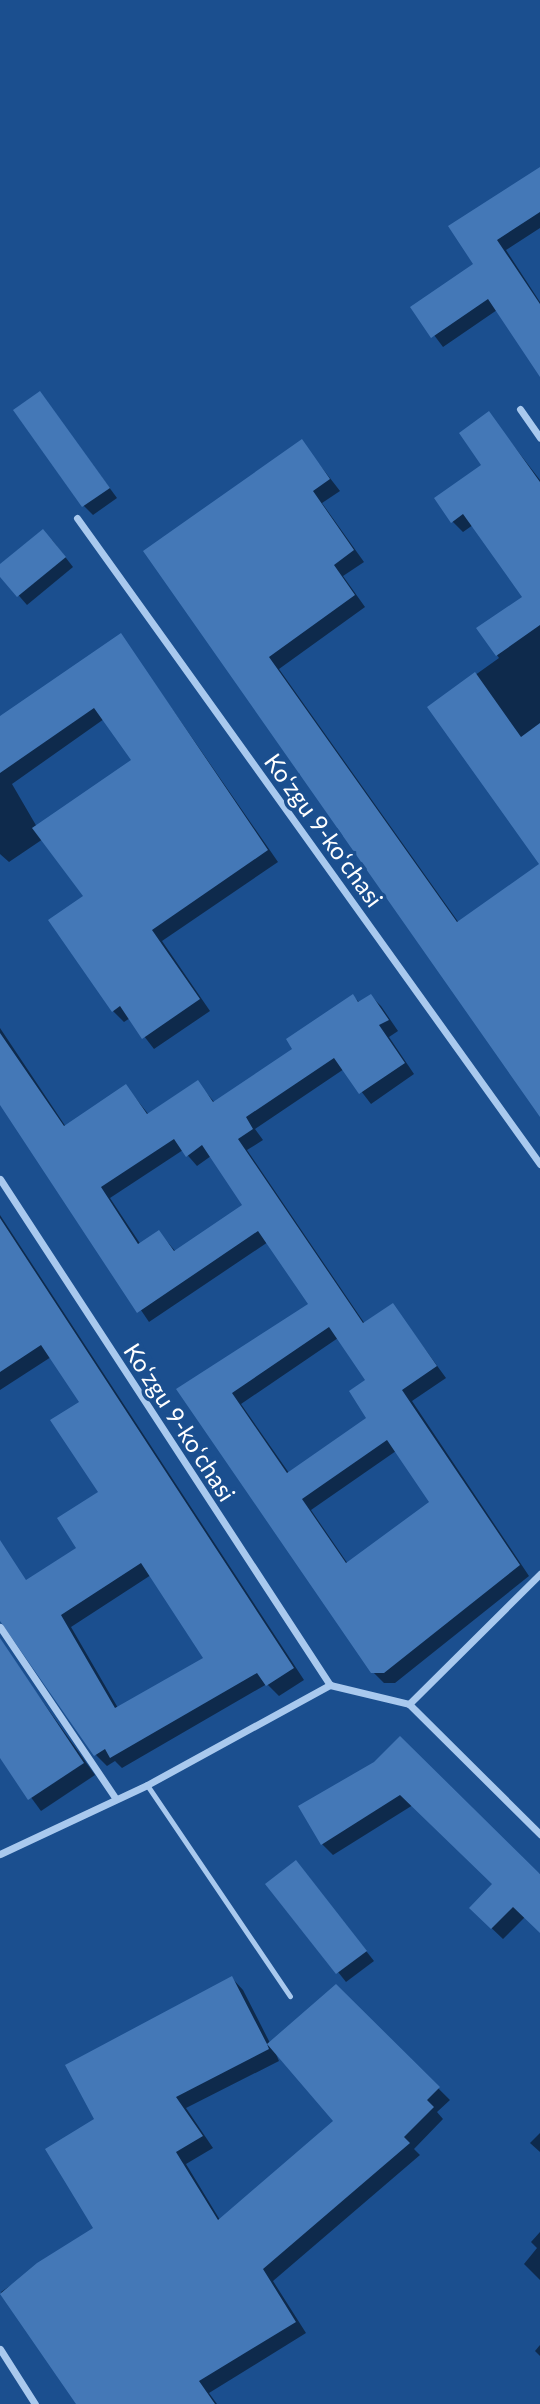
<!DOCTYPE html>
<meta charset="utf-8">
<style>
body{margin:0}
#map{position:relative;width:540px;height:2404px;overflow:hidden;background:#1b4f8f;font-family:Lato,sans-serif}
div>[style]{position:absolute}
.shadow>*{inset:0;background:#0007}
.building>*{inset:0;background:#4478b7}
.service>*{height:5px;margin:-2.5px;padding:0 2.5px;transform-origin:2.5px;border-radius:2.5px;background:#a9c9ee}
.minor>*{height:7px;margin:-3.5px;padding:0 3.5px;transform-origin:3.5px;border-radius:3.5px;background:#a9c9ee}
span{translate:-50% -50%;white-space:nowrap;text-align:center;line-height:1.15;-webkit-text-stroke:7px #1b4f8f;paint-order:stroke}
.street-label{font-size:24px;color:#fff}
</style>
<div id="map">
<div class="shadow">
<i style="clip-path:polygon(540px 169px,540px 228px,506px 250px,540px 302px,540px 373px,497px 310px,443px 347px,413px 307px,475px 264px)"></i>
<i style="clip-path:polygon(40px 393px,117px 498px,93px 515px,84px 506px)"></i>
<i style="clip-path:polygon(489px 414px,540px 480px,540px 862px,429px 708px,499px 658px,479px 629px,524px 597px,473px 525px,463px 532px,452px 521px,484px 465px)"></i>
<i style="clip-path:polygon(302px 442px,340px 491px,322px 503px,364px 562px,343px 576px,365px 607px,279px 669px,459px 923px,540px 865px,540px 1111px,146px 551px)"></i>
<i style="clip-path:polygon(52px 540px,73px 567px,27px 605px,0 574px,0 566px)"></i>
<i style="clip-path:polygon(evenodd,121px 635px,278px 862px,162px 941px,210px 1011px,154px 1049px,130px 1018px,124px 1022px,113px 1011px,85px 896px,43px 839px,9px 862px,0 854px,0 718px,121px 635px,104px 719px,133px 761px,37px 827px,12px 784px,104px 719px)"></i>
<i style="clip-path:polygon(evenodd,353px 996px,360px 1003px,371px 996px,381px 1006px,398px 1031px,389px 1037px,414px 1074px,371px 1104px,344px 1069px,255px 1129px,263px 1140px,247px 1150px,365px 1324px,393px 1305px,446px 1378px,412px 1401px,529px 1576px,395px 1683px,384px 1683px,373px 1672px,179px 1390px,311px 1304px,268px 1242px,149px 1322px,0 1102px,0 1028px,66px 1127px,126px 1086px,149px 1115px,198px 1083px,215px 1103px,294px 1049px,353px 996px,183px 1150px,197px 1166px,211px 1156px,245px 1206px,176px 1252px,159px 1232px,141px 1245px,110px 1198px,183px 1150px,353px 996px,338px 1338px,368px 1380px,369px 1419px,289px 1473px,241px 1404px,338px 1338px,353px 996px,396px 1451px,432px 1503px,348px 1564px,311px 1510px,396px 1451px)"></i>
<i style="clip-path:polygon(evenodd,0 1215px,304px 1680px,279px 1696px,267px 1684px,122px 1768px,115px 1761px,107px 1766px,96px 1755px,16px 1637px,79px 1548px,100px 1492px,81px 1402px,51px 1357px,0 1390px,0 1215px,151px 1575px,205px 1658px,118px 1708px,71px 1627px,151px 1575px)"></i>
<i style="clip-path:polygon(3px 1646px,95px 1775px,41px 1811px,0 1755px)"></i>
<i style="clip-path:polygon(375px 1763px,540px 1874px,540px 1931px,525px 1917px,503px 1939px,482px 1919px,495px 1884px,413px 1805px,333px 1855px,322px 1844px)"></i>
<i style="clip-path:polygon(296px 1862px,374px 1961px,346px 1982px,268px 1884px)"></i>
<i style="clip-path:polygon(evenodd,232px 1978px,243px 1990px,270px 2043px,336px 1987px,450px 2100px,437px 2112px,443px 2119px,414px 2149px,420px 2155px,273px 2281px,306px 2333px,209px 2393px,217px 2404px,78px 2404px,1px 2292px,96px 2228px,96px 2119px,232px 1978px,276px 2054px,336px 2121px,220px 2220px,186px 2164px,213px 2148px,186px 2108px,279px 2061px,276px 2054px)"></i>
<i style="clip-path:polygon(540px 2133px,540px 2152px,530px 2143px)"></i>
<i style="clip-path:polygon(540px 2232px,540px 2280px,524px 2264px,537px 2248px,531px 2242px)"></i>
<i style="clip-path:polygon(540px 2345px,540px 2356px,535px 2351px)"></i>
</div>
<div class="building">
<i style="clip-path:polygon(540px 167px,540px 212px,497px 240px,540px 304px,540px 377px,488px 299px,431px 338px,410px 307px,473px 264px,448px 226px)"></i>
<i style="clip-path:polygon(40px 391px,110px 488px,82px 507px,13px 410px)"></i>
<i style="clip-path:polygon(489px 411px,540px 482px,540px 625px,496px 656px,476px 628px,522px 597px,463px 514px,451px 523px,434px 498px,481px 465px,459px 433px)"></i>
<i style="clip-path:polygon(302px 439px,330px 479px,313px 491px,354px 550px,334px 565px,355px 595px,269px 657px,457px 922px,539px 864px,427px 707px,475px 672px,521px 737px,540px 723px,540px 1117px,143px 551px)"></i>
<i style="clip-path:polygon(43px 529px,66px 557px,17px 597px,0 577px,0 564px)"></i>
<i style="clip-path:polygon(121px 633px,268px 850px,152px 930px,200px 999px,142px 1039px,120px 1006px,112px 1012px,48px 920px,83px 896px,32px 828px,131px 760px,94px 708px,0 773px,0 716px)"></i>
<i style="clip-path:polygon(evenodd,353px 994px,358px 1002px,371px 994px,389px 1020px,379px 1025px,405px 1063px,359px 1094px,334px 1058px,246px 1117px,253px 1129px,238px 1139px,363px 1323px,393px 1303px,437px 1366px,402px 1390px,520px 1565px,384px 1673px,371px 1673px,176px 1389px,308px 1304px,258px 1231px,137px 1313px,0 1105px,0 1033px,64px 1126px,126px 1084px,147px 1114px,198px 1080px,213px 1102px,292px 1049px,286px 1039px,353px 994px,174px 1139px,186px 1157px,202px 1145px,242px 1205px,174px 1251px,159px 1230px,138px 1244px,101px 1187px,174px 1139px,353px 994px,329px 1327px,365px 1380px,349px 1391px,366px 1418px,287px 1473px,232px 1393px,329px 1327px,353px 994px,387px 1440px,429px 1502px,346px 1563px,302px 1499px,387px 1440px)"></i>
<i style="clip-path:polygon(evenodd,0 1218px,294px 1668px,266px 1686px,257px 1673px,110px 1758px,105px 1749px,94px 1756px,0 1621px,0 1540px,26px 1580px,76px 1548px,57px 1518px,98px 1492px,50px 1420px,79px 1402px,41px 1345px,0 1372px,0 1218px,141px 1563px,203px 1658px,115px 1708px,61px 1615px,141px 1563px)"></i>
<i style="clip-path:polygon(0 1638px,84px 1763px,28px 1800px,0 1758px)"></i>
<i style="clip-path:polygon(400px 1736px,540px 1874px,540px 1933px,513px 1907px,491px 1929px,469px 1908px,492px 1884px,400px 1795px,321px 1845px,298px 1806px,374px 1762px)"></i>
<i style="clip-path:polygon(296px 1860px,367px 1951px,336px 1974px,265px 1884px)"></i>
<i style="clip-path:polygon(evenodd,232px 1976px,267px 2044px,336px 1984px,440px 2087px,427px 2100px,434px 2107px,404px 2137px,410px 2143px,263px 2269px,296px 2322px,199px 2381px,215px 2404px,76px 2404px,0 2294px,37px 2263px,93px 2228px,45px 2149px,94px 2119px,65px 2065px,232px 1976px,267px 2044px,333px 2121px,218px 2220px,176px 2152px,203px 2136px,176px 2097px,269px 2049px,267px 2044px)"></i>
</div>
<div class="service">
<i style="left:147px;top:1785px;width:255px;rotate:55.9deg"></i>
</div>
<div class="minor">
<i style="left:520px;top:409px;width:35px;rotate:55deg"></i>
<i style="left:77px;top:518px;width:795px;rotate:54.37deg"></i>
<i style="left:0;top:1179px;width:604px;rotate:56.89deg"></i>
<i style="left:0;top:1627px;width:207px;rotate:56deg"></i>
<i style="left:409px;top:1704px;width:185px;rotate:44.8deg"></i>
<i style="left:0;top:1854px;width:162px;rotate:-25.1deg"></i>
<i style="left:147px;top:1785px;width:209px;rotate:-28.7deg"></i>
<i style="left:330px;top:1685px;width:81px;rotate:13.5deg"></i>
<i style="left:409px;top:1704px;width:185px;rotate:-44.8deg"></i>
<i style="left:0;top:2349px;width:65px;rotate:57.5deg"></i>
</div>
<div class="street-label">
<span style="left:324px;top:830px;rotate:54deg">Koʻzgu 9-koʻchasi</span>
<span style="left:180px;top:1422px;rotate:57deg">Koʻzgu 9-koʻchasi</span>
</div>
</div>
